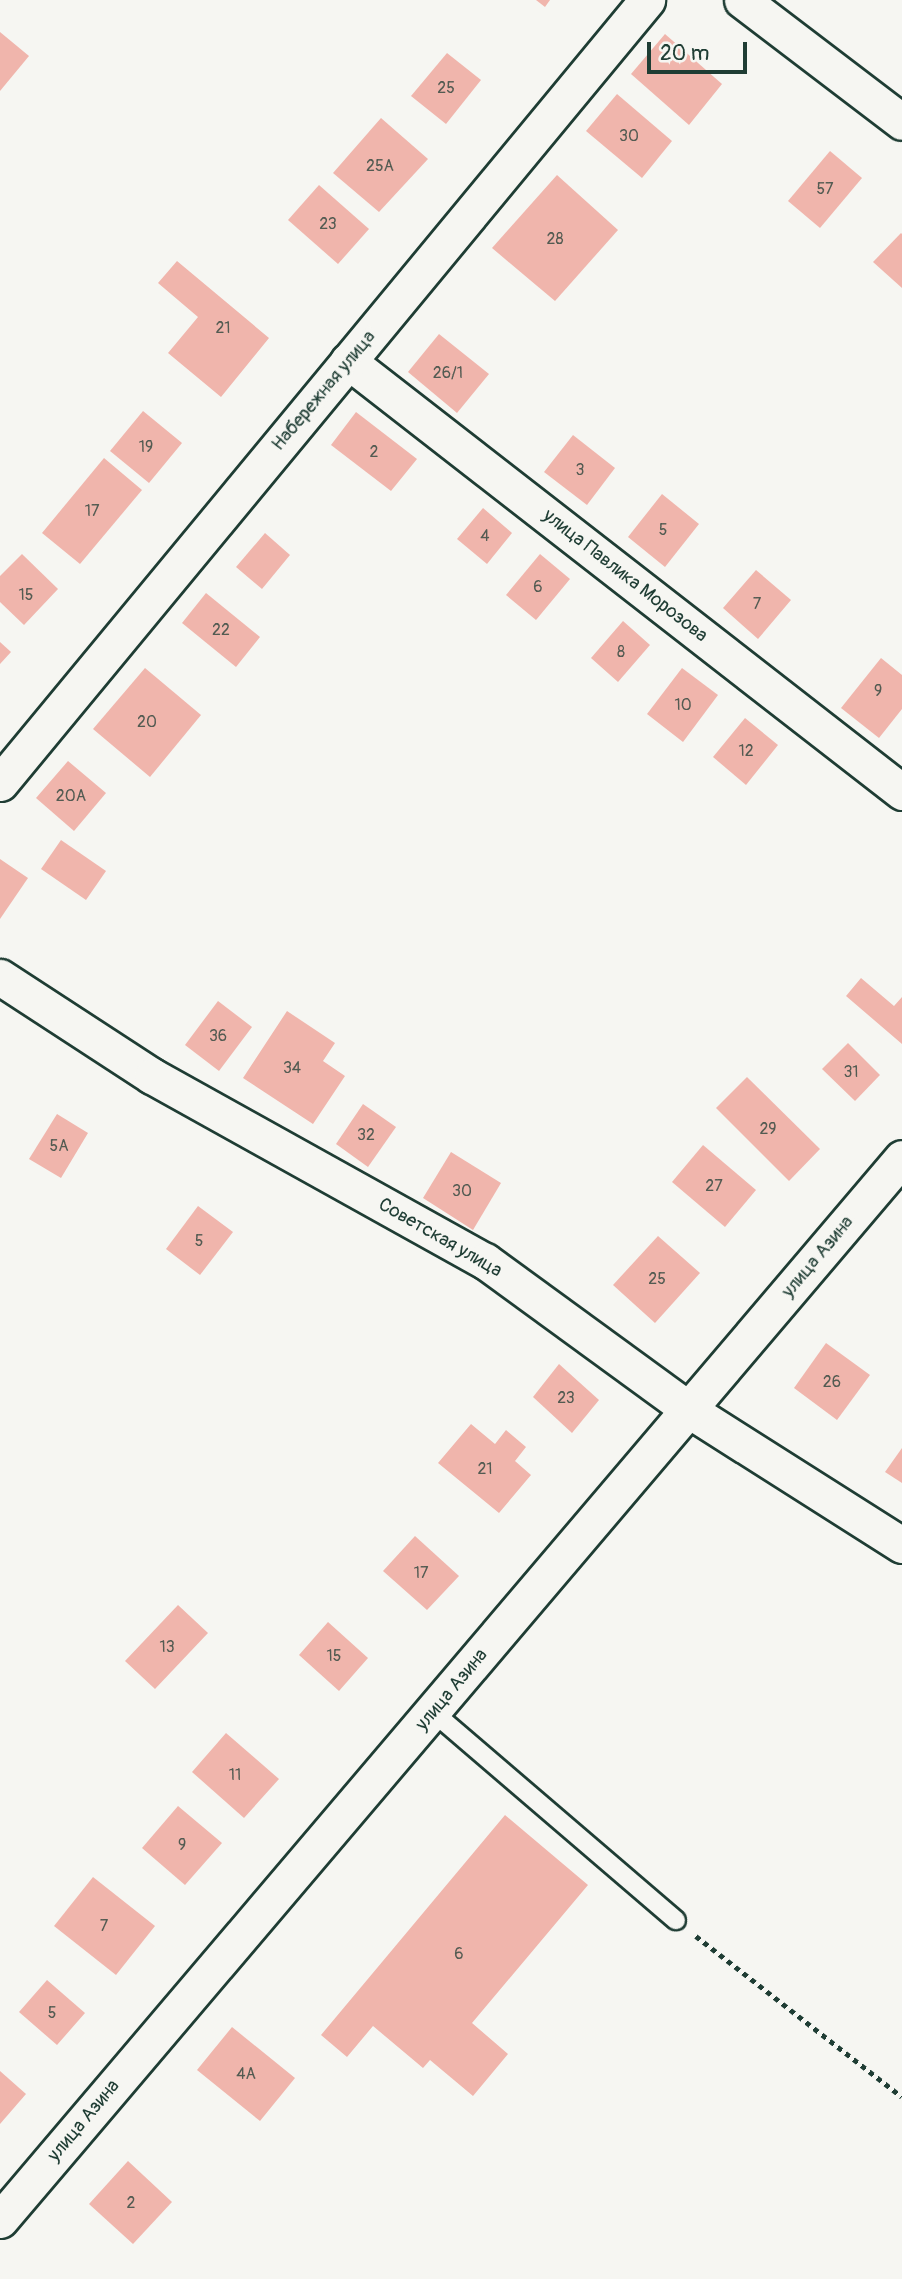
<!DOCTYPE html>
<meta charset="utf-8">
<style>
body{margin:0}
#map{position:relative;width:902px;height:2279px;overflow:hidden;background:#f6f6f2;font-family:Pangolin,sans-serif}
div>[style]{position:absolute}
.building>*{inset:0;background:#f0b5ac}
.path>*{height:4.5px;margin-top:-2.25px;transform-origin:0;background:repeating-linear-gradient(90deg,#1f3d34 0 5px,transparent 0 10px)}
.roads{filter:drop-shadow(2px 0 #1f3d34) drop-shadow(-2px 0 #1f3d34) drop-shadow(0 2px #1f3d34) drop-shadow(0 -2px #1f3d34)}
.lane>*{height:18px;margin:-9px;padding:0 9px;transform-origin:9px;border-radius:9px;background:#f6f6f2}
.street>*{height:35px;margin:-17.5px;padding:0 17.5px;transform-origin:17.5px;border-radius:17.5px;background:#f6f6f2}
span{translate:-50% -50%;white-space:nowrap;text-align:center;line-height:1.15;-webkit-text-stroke:7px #f6f6f2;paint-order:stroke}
.number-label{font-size:16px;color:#535b52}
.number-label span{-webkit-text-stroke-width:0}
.street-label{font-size:19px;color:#1f3d34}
.scale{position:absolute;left:647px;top:42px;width:100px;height:32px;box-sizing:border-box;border:4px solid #1f3d34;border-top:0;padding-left:9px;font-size:21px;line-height:24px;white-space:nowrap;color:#1f3d34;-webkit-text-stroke:5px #f6f6f2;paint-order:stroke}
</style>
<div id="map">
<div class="building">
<i style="clip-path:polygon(536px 0,550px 0,545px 7px)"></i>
<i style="clip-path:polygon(0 32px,29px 56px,0 91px)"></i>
<i style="clip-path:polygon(665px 34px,722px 84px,689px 125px,631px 74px)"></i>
<i style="clip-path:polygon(447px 53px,481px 80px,446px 124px,411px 96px)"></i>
<i style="clip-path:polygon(617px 94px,672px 141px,642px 178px,586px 131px)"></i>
<i style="clip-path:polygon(381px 118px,428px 159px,379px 212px,333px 173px)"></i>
<i style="clip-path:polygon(830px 151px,862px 178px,820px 228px,788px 201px)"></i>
<i style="clip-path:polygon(557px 175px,618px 230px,555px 301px,492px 248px)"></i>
<i style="clip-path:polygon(319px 185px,369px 229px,338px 264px,288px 220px)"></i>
<i style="clip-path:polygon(901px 233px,902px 234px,902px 288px,873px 262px)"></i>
<i style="clip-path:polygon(177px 261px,269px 338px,221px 397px,168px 353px,198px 317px,158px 283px)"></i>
<i style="clip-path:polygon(439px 334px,489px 374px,457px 413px,408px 372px)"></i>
<i style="clip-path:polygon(143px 411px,182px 443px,149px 483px,110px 451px)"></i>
<i style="clip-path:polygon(356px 412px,417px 459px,391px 491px,331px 445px)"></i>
<i style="clip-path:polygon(573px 435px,615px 468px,587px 505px,544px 472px)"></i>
<i style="clip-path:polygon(104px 458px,142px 490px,80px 564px,42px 533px)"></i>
<i style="clip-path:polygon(662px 494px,699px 524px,665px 567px,628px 537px)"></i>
<i style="clip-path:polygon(483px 508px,512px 533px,487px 564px,457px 539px)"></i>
<i style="clip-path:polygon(265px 533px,290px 555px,262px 589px,236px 567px)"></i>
<i style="clip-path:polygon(22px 554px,58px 589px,24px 625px,0 602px,0 576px)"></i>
<i style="clip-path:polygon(540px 554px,570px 579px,536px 620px,506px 595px)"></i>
<i style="clip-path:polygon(756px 570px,791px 600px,758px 639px,723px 608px)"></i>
<i style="clip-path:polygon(206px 593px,260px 637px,236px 667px,182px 623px)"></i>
<i style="clip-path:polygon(623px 621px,650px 645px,618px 682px,591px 658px)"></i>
<i style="clip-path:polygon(0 642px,11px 652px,0 664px)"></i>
<i style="clip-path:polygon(881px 658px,902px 675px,902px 709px,879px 738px,841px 708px)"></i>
<i style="clip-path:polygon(145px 668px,201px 715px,150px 777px,93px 729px)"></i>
<i style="clip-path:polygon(682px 668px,718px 695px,683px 742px,647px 714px)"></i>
<i style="clip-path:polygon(745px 718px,778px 745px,746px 785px,713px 757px)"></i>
<i style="clip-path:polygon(68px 761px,106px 793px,74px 831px,36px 798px)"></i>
<i style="clip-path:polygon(61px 840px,106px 871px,86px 900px,41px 869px)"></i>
<i style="clip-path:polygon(0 859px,28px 878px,0 919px)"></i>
<i style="clip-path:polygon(861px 978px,894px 1006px,902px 997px,902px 1044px,846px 996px)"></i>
<i style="clip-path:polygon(218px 1001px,252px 1027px,219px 1071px,185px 1045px)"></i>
<i style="clip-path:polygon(287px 1011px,335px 1043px,323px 1061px,345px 1076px,313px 1124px,243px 1078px)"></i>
<i style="clip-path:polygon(848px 1043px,880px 1075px,855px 1101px,822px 1069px)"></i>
<i style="clip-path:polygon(747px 1077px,820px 1149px,789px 1181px,716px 1108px)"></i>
<i style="clip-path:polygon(363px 1104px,396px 1127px,368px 1167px,336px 1144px)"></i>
<i style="clip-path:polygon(57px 1114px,88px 1133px,61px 1178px,29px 1159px)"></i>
<i style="clip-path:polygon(703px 1145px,756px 1190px,725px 1227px,672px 1182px)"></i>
<i style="clip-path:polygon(451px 1152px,501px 1183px,473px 1230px,423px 1198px)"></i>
<i style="clip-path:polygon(198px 1206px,233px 1232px,200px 1275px,166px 1249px)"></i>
<i style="clip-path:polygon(658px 1236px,700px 1273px,655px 1323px,613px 1285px)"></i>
<i style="clip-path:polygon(826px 1343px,870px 1375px,837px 1420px,794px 1388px)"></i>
<i style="clip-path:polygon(559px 1364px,599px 1400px,572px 1433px,533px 1397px)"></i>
<i style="clip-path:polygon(471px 1424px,495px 1444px,506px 1430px,526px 1447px,515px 1461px,531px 1475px,499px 1513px,438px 1463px)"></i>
<i style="clip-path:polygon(902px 1448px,902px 1483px,885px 1472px)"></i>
<i style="clip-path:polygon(415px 1536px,459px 1576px,427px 1610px,383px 1571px)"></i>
<i style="clip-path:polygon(178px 1605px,208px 1633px,155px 1689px,125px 1661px)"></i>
<i style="clip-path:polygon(328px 1622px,368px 1658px,339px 1691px,299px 1655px)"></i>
<i style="clip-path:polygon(226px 1733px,279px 1779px,244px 1818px,192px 1772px)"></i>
<i style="clip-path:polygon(178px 1806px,222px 1843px,185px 1885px,142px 1848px)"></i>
<i style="clip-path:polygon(505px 1815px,588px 1885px,472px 2023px,508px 2054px,473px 2096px,430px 2060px,423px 2068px,373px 2026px,347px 2057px,321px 2035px)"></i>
<i style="clip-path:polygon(93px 1877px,155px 1926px,116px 1975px,54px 1926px)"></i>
<i style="clip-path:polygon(47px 1980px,85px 2013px,57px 2045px,19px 2012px)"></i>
<i style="clip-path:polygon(232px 2027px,295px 2078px,260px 2121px,197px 2070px)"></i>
<i style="clip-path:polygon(0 2071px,26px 2094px,0 2124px)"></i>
<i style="clip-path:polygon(128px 2161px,172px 2202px,133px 2244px,89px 2204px)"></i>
</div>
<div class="path">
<i style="left:696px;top:1936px;width:261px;rotate:38deg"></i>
</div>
<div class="roads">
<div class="lane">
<i style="left:433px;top:1712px;width:320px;rotate:40.6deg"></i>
</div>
<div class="street">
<i style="left:742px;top:0;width:201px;rotate:37.3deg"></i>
<i style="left:348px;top:361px;width:702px;rotate:37.88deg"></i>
<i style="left:0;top:783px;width:1016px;rotate:-50.43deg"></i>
<i style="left:0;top:977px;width:181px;rotate:33.1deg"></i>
<i style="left:152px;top:1076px;width:381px;rotate:29.1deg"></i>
<i style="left:485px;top:1261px;width:253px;rotate:36.1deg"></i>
<i style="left:689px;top:1410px;width:252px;rotate:32.4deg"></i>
<i style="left:0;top:2220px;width:1393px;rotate:-49.66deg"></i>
</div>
</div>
<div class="number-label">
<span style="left:446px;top:88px">25</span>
<span style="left:629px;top:136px">30</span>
<span style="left:380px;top:166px">25А</span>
<span style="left:825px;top:189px">57</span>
<span style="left:328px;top:224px">23</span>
<span style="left:555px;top:239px">28</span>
<span style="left:223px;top:328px">21</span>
<span style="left:448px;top:373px">26/1</span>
<span style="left:146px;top:447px">19</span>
<span style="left:374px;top:452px">2</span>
<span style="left:580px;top:470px">3</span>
<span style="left:92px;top:511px">17</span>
<span style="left:663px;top:530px">5</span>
<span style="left:485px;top:536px">4</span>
<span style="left:538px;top:587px">6</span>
<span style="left:26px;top:595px">15</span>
<span style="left:757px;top:604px">7</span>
<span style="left:221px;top:630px">22</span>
<span style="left:621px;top:652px">8</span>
<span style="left:878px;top:691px">9</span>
<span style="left:683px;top:705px">10</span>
<span style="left:147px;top:722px">20</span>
<span style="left:746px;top:751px">12</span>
<span style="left:71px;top:796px">20А</span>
<span style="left:218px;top:1036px">36</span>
<span style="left:292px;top:1068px">34</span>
<span style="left:851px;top:1072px">31</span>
<span style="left:768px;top:1129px">29</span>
<span style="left:366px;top:1135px">32</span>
<span style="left:59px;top:1146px">5А</span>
<span style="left:714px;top:1186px">27</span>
<span style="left:462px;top:1191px">30</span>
<span style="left:199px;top:1241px">5</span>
<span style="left:657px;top:1279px">25</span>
<span style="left:832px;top:1382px">26</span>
<span style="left:566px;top:1398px">23</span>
<span style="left:485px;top:1469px">21</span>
<span style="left:421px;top:1573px">17</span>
<span style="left:167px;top:1647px">13</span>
<span style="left:334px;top:1656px">15</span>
<span style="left:235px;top:1775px">11</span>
<span style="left:182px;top:1845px">9</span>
<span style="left:104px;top:1926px">7</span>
<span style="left:459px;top:1954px">6</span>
<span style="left:52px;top:2013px">5</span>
<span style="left:246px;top:2074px">4А</span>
<span style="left:131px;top:2203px">2</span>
</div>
<div class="street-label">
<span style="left:324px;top:391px;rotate:-50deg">Набережная улица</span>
<span style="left:625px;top:576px;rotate:38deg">улица Павлика Морозова</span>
<span style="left:440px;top:1238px;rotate:30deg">Советская улица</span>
<span style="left:818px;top:1257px;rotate:-50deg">улица Азина</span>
<span style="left:452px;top:1690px;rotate:-50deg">улица Азина</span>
<span style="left:84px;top:2121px;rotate:-50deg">улица Азина</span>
</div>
<div class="scale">20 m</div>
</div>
